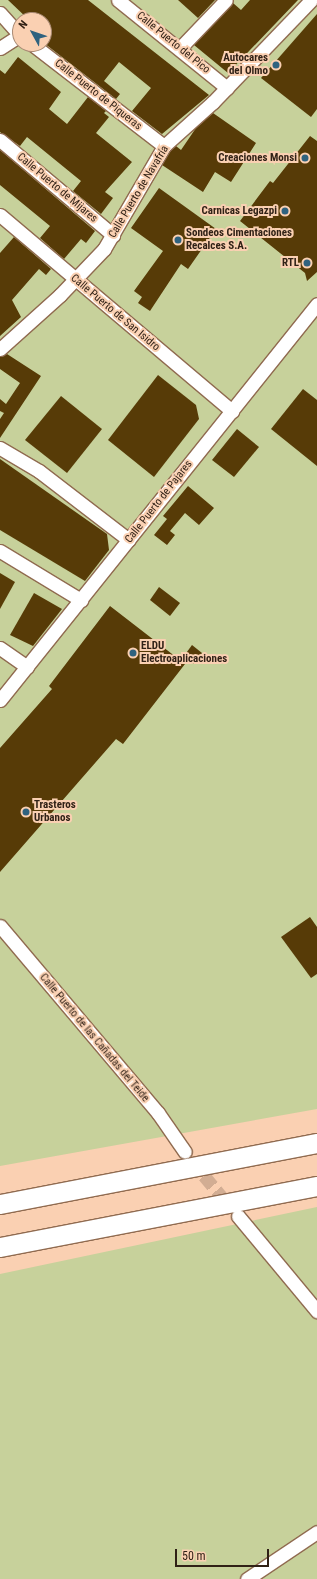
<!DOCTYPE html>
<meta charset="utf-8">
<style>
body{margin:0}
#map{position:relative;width:317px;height:1579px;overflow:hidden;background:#fad0b2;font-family:"Roboto Condensed",sans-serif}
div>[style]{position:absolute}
.green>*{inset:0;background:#c7d19b}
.building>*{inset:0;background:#573b07}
.minor-tunnel>*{height:13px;margin-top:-6.5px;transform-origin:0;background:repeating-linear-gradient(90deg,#d2ad93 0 13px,transparent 0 19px)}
.roads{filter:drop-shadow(1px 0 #906b50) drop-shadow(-1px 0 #906b50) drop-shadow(0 1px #906b50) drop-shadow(0 -1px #906b50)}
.minor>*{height:13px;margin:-6.5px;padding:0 6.5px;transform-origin:6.5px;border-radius:6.5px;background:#fff}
.highway>*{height:19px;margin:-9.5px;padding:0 9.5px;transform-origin:9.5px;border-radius:9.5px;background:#fff}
.dots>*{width:11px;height:11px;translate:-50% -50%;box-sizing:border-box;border:2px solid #fad0b2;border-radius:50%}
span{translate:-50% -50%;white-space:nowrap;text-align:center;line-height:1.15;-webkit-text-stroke:4px #fad0b2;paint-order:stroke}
.street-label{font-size:11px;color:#302116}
.poi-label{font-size:11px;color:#302116;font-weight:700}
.right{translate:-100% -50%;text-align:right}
.left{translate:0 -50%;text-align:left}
.north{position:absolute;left:12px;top:12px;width:40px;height:40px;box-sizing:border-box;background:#fad0b2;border:1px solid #a98a74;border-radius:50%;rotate:310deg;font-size:11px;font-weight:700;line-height:16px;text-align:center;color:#302116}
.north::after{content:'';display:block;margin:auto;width:14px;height:18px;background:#2f627f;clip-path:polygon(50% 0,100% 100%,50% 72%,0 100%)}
.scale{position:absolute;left:175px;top:1549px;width:94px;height:18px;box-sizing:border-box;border:2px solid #302116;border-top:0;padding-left:5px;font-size:12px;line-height:14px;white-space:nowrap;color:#302116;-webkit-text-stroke:3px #fad0b2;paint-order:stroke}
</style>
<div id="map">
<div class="green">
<i style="clip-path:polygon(evenodd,0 0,317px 0,317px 1109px,0 1166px,0 0,20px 20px,44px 20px,44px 44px,20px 44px,20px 20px)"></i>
<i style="clip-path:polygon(317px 1207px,317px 1579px,0 1579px,0 1274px)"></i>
</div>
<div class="building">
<i style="clip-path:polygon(8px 0,88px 0,209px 95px,162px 134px,132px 111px,151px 88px,119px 62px,104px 81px,120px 94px,116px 99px,44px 43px,44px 20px,29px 20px)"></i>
<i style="clip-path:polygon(178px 0,215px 0,198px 18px)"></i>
<i style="clip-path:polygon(250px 0,298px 0,228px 73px,194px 45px,233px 3px,241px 10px)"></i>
<i style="clip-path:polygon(317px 14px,317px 109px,311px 117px,261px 78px)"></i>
<i style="clip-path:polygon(18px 57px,61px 92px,49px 109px,67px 124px,88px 97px,106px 111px,104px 113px,109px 117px,96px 133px,132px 162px,105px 192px,113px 198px,101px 214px,73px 191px,81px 181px,27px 137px,20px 146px,0 132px,0 70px,5px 74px)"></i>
<i style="clip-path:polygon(213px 113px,256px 143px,231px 182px,215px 172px,203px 192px,162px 165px,170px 151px,176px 146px,181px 150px,196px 128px)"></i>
<i style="clip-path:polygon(310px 136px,317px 141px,317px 272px,307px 281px,305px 273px,240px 221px,270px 181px,273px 183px)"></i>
<i style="clip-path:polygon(0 150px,95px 231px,86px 243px,81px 239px,64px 259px,40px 238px,50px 226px,0 185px)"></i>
<i style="clip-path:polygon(159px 188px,216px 229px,188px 269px,181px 264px,150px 311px,138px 303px,142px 297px,134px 291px,163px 251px,131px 228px)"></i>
<i style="clip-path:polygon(14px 237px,51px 269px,46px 275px,39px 269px,12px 300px,21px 317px,0 336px,0 253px)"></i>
<i style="clip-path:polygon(7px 354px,41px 376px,0 438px,0 419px,4px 413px,0 411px,0 399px,6px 404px,20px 383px,0 369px,0 357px)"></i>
<i style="clip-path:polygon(158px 375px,196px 405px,199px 419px,154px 477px,108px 440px)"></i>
<i style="clip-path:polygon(303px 389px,317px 400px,317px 466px,271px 429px)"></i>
<i style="clip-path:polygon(61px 396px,102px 429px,67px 473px,25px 440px)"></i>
<i style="clip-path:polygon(237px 429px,259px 447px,234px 477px,212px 460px)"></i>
<i style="clip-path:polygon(0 459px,107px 534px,109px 550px,85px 581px,0 530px)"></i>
<i style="clip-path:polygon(188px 486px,214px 508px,199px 525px,185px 513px,170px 531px,175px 535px,167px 545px,154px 535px,167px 519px,163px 516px)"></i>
<i style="clip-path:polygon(0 573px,15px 582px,0 609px)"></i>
<i style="clip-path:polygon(159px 587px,180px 603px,170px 616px,150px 600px)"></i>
<i style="clip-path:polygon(34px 593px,62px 609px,33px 646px,10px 635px)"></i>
<i style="clip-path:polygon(110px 606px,185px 664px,123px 744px,116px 739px,0 872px,0 748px,52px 689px,49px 686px)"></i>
<i style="clip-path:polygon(192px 645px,202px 653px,194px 664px,184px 656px)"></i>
<i style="clip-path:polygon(310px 917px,317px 927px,317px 974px,311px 978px,281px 937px)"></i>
</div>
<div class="minor-tunnel">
<i style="left:192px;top:1161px;width:62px;rotate:50.2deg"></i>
</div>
<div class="roads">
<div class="minor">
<i style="left:118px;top:0;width:140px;rotate:38.9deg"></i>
<i style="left:0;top:13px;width:30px;rotate:48deg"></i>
<i style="left:32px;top:44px;width:167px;rotate:37.7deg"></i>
<i style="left:0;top:48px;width:24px;rotate:-33deg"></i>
<i style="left:180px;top:48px;width:66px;rotate:-46.2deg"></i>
<i style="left:0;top:140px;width:148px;rotate:40.1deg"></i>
<i style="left:0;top:215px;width:304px;rotate:40.2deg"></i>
<i style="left:0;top:349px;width:81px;rotate:-42deg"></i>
<i style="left:60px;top:295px;width:64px;rotate:-46.3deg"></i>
<i style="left:104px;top:249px;width:119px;rotate:-59.8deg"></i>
<i style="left:164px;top:146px;width:66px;rotate:-41.9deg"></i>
<i style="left:213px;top:102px;width:141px;rotate:-46.1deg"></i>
<i style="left:0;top:448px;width:45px;rotate:30.5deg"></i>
<i style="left:39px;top:471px;width:113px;rotate:37.5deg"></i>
<i style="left:0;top:551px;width:95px;rotate:31.2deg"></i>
<i style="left:0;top:648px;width:33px;rotate:35deg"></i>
<i style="left:0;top:700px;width:507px;rotate:-51.32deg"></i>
<i style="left:0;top:926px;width:245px;rotate:49.8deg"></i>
<i style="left:158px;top:1113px;width:47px;rotate:55.3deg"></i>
<i style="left:238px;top:1216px;width:124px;rotate:50.3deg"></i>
<i style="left:247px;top:1579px;width:84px;rotate:-33.9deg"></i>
</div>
<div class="highway">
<i style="left:0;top:1204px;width:323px;rotate:-10.9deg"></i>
<i style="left:0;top:1247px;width:323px;rotate:-10.9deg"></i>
</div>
</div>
<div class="dots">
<i style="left:276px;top:65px;background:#2f627f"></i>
<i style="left:305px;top:158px;background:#2f627f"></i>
<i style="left:285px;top:211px;background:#2f627f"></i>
<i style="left:178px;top:240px;background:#2f627f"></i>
<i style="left:307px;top:263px;background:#2f627f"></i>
<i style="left:133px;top:653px;background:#2f627f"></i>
<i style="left:26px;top:812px;background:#2f627f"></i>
</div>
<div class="street-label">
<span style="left:173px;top:43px;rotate:39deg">Calle Puerto del Pico</span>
<span style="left:98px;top:95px;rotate:38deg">Calle Puerto de Piqueras</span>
<span style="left:57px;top:188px;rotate:40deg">Calle Puerto de Mijares</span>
<span style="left:139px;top:192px;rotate:-59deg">Calle Puerto de Navafría</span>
<span style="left:115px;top:313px;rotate:40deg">Calle Puerto de San Isidro</span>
<span style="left:159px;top:502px;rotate:-52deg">Calle Puerto de Pajares</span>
<span style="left:94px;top:1038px;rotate:50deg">Calle Puerto de las Cañadas del Teide</span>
</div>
<div class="poi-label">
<span class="right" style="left:268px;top:65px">Autocares<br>del Olmo</span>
<span class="right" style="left:297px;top:158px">Creaciones Monsi</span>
<span class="right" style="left:277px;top:211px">Carnicas Legazpi</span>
<span class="left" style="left:186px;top:240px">Sondeos Cimentaciones<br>Recalces S.A.</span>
<span class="right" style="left:299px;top:263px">RTL</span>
<span class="left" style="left:141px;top:653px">ELDU<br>Electroaplicaciones</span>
<span class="left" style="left:34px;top:812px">Trasteros<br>Urbanos</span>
</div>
<div class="north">N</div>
<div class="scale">50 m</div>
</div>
